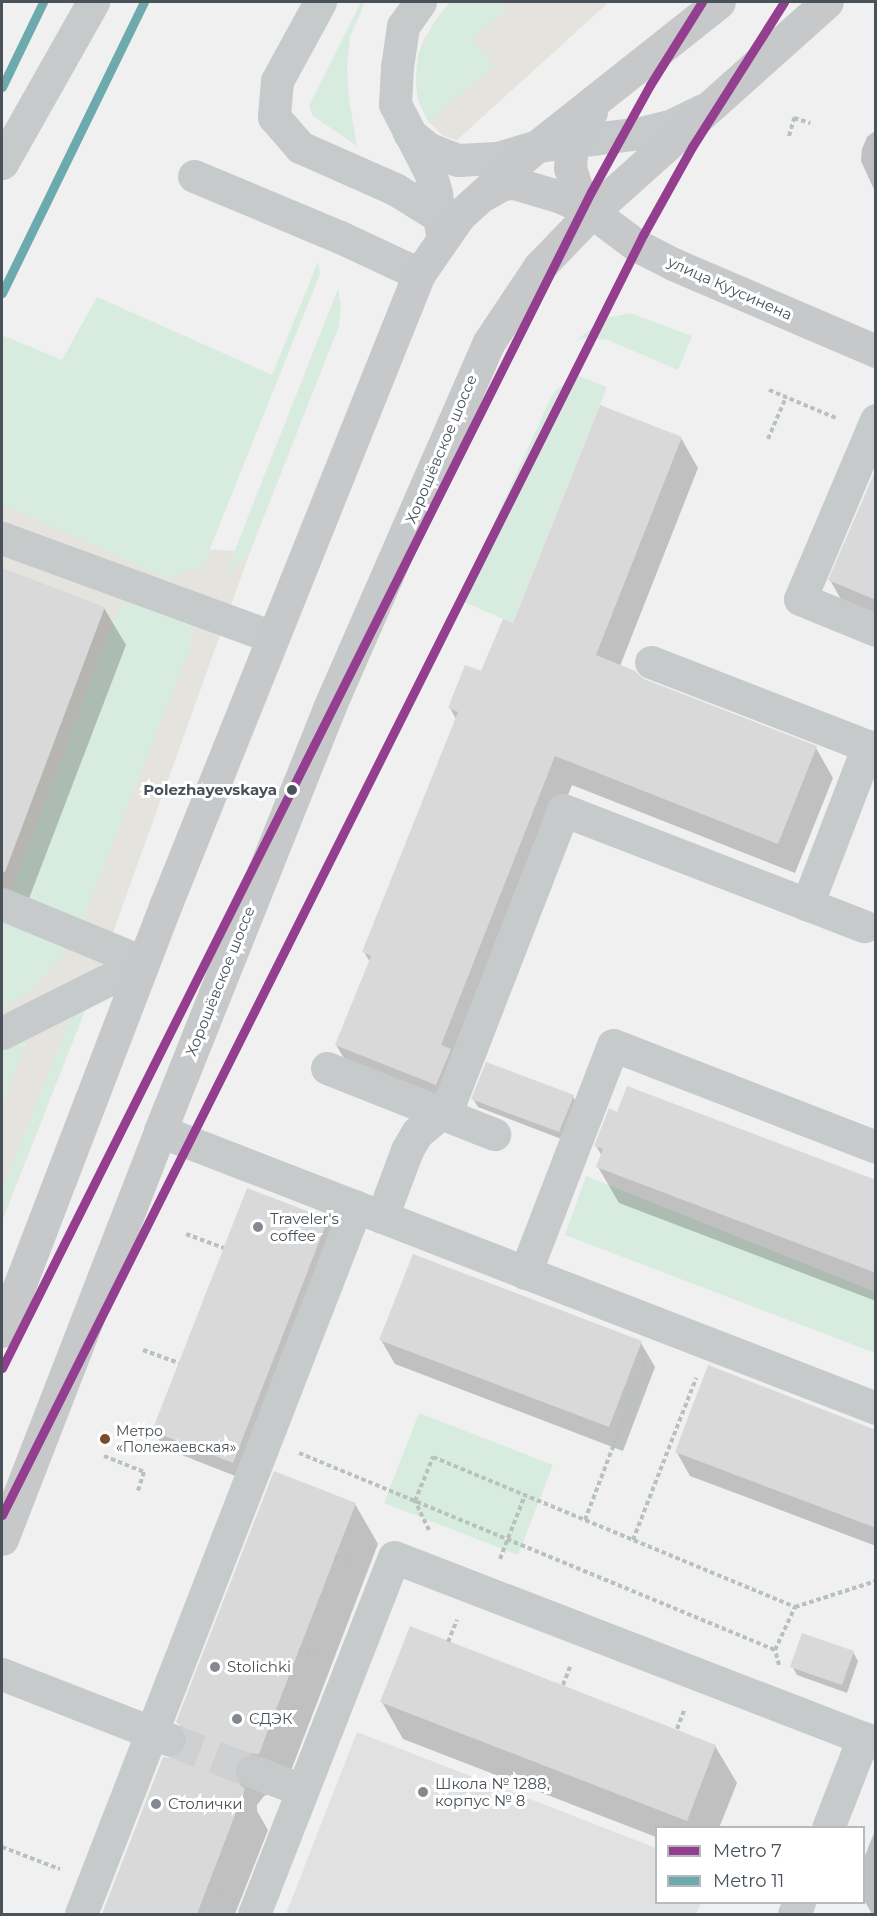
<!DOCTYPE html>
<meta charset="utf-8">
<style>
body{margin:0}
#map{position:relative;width:877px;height:1916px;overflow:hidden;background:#f0f0f0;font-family:Montserrat,sans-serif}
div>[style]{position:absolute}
.commercial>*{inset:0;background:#e5e3de}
.education>*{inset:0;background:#e2e1e1}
.green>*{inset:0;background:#d7ecdf}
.shadow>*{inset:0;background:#0003}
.building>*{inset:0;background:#d9d9da}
.minor-tunnel>*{height:33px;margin-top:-16.5px;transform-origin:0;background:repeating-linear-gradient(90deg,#cfd0d2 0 33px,transparent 0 49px)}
.path>*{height:4px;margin-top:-2px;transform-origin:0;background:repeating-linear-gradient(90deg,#b7c1be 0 4.5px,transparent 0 7.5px)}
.minor>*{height:33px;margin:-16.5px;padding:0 16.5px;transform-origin:16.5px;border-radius:16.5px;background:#c7cacb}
.major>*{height:33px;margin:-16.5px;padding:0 16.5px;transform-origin:16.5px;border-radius:16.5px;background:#c6c8ca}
.metro-1>*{height:9px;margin:-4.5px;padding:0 4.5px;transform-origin:4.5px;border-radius:4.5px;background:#943e90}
.metro-2>*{height:9px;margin:-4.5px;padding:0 4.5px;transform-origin:4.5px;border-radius:4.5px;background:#6caaad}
.dots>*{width:16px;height:16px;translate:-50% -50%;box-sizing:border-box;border:3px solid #fff;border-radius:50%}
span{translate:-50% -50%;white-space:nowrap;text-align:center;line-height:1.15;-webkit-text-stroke:6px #fff;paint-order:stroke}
.bus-label{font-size:14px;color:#495259}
.left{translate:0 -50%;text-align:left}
.street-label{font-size:15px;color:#495259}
.stop-label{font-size:15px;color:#495259;font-weight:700}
.right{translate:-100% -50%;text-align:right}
.poi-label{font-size:15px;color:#495259}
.frame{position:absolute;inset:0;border:3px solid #495259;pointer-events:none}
.legend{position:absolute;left:655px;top:1826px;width:210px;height:78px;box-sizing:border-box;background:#fff;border:2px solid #b6babd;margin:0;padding:8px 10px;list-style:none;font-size:18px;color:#495259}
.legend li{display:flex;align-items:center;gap:12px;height:30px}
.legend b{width:30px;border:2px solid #b6babd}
</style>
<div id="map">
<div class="commercial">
<i style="clip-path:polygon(450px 2px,609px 2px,457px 140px,443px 136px,428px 121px,418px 100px,416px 86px,418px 56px,424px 39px)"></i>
<i style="clip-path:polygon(2px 484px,138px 545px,250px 552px,84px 1013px,2px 1221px)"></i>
</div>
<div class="education">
<i style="clip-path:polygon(357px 1732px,656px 1848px,656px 1902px,701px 1903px,696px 1914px,286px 1914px)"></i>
</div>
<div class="green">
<i style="clip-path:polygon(361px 2px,365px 2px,350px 37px,347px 68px,349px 99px,357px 146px,313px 116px,309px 106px)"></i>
<i style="clip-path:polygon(450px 2px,501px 2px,507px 9px,471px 39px,494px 66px,428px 121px,418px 100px,416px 74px,418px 56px,434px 22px)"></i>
<i style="clip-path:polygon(318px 262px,320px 274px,203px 566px,167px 578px,2px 504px,2px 335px,62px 360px,97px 297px,272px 375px)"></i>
<i style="clip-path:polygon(338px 289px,341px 305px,339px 326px,250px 552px,243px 561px,227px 570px)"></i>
<i style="clip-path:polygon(630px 313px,692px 336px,678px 370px,608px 340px,583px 338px,575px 341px,606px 318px)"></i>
<i style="clip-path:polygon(577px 375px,607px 387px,513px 623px,459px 600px,548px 404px,556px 390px)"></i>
<i style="clip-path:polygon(142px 601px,184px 619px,192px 631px,190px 648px,81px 924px,10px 895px,114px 620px,119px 609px,129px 603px)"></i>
<i style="clip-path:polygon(2px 915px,71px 943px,35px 987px,2px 1008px)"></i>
<i style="clip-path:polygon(76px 1005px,83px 1009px,84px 1013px,6px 1210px,2px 1208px,2px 1190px)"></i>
<i style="clip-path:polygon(31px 1031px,2px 1104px,2px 1049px)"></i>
<i style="clip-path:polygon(586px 1176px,875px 1292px,875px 1353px,565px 1235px)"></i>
<i style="clip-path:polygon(419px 1413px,553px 1465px,518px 1555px,384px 1503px)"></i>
</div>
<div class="shadow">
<i style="clip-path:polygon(876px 130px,876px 194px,861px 161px,862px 149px,867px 137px)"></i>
<i style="clip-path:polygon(681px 438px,698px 468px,620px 666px,643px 681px,816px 748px,833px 778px,795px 873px,572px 785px,460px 1068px,453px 1114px,354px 1075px,336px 1045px,370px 962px,364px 952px,456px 719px,450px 708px,482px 673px,514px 625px)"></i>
<i style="clip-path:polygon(876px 516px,876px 627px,851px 617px,830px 580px)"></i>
<i style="clip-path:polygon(2px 569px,104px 608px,126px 645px,20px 922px,2px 921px)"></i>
<i style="clip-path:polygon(573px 1096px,577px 1105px,564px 1140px,478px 1107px,473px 1099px)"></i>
<i style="clip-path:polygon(596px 1146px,876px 1182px,876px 1301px,619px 1203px,598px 1167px,602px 1156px)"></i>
<i style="clip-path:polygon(327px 1220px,337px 1237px,243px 1479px,164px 1448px,154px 1431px)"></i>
<i style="clip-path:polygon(381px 1340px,641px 1343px,655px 1367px,623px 1451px,395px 1364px)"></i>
<i style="clip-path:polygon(876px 1431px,876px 1546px,690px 1476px,676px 1451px)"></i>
<i style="clip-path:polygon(355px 1504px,378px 1544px,282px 1794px,272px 1793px,264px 1796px,257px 1805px,257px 1811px,268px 1830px,235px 1914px,103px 1914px,164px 1758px,171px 1759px,181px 1755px,188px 1746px,189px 1740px,178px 1722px)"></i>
<i style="clip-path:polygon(853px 1652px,858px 1661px,847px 1693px,797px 1675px,792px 1666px)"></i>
<i style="clip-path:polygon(382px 1702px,715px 1746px,737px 1783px,719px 1828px,656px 1828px,656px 1837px,403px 1739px)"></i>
<i style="clip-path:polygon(876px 1828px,876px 1914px,872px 1914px,864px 1900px,864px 1858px)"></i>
</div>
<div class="building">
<i style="clip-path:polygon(600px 405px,682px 437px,596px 655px,635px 671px,644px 679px,817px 746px,778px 844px,555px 756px,441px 1045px,451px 1049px,436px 1085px,335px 1045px,371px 956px,362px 952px,458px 712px,448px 708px,465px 665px,481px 671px,503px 619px,513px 623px)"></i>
<i style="clip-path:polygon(876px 469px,876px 600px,828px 580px)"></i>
<i style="clip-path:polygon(2px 568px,105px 607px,5px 872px,2px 871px)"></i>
<i style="clip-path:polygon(486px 1062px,574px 1095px,559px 1132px,471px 1099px)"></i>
<i style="clip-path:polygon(627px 1086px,876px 1180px,876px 1273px,596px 1167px,603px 1149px,594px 1146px,609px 1108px,617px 1112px)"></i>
<i style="clip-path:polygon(247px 1188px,328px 1219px,233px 1463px,152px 1431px)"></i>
<i style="clip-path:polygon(413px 1254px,642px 1341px,609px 1427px,379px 1340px)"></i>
<i style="clip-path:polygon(708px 1365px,876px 1430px,876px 1528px,675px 1452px)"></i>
<i style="clip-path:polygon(274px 1471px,356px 1503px,268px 1730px,259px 1754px,248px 1753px,241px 1756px,235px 1764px,234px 1775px,238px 1783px,245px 1789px,197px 1914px,102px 1914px,163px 1757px,171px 1758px,180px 1754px,187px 1745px,188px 1737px,184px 1728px,176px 1722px)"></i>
<i style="clip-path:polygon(410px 1626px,716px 1745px,687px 1821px,380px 1702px)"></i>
<i style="clip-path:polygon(802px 1633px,854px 1651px,842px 1685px,790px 1667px)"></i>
</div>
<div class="minor-tunnel">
<i style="left:169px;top:1739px;width:89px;rotate:21.1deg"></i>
</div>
<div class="path">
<i style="left:789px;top:136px;width:19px;rotate:-74deg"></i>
<i style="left:794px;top:118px;width:17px;rotate:17deg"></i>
<i style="left:769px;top:390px;width:73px;rotate:22.7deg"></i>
<i style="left:768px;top:439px;width:46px;rotate:-66.8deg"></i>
<i style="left:186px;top:1234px;width:40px;rotate:20.2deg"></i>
<i style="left:143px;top:1350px;width:38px;rotate:20deg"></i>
<i style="left:299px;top:1453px;width:515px;rotate:22.48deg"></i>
<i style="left:104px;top:1456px;width:43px;rotate:21.8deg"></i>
<i style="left:144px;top:1472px;width:22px;rotate:108deg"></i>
<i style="left:585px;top:1520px;width:173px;rotate:-69.1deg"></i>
<i style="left:429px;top:1530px;width:32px;rotate:-116deg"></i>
<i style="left:415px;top:1501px;width:48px;rotate:-67.8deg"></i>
<i style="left:433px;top:1457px;width:392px;rotate:22.5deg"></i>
<i style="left:795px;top:1607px;width:85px;rotate:-17.8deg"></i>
<i style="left:633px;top:1540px;width:174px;rotate:-68.7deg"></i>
<i style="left:335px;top:1556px;width:17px;rotate:21deg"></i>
<i style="left:500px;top:1559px;width:69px;rotate:-68.7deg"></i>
<i style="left:448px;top:1642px;width:24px;rotate:-68deg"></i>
<i style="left:299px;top:1649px;width:18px;rotate:22deg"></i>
<i style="left:779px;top:1665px;width:16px;rotate:-105deg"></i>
<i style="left:775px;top:1650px;width:47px;rotate:-65.1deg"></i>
<i style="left:563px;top:1685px;width:22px;rotate:-69deg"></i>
<i style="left:677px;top:1729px;width:22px;rotate:-69deg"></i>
<i style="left:2px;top:1847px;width:62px;rotate:20.8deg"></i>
<i style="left:208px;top:1885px;width:17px;rotate:21deg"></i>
</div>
<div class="minor">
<i style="left:320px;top:2px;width:90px;rotate:118.6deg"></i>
<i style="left:277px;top:81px;width:36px;rotate:95deg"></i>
<i style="left:274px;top:117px;width:40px;rotate:49deg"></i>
<i style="left:300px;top:147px;width:104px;rotate:23.9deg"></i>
<i style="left:395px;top:189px;width:53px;rotate:31.9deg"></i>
<i style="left:420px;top:2px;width:29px;rotate:125deg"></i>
<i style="left:403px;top:26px;width:41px;rotate:98.3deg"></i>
<i style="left:397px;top:67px;width:37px;rotate:93deg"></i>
<i style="left:395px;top:104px;width:76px;rotate:62.8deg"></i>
<i style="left:430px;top:172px;width:22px;rotate:74deg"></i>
<i style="left:436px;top:193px;width:37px;rotate:82deg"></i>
<i style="left:409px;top:133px;width:26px;rotate:39deg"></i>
<i style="left:429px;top:149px;width:31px;rotate:21deg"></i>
<i style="left:458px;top:160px;width:39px;rotate:-3deg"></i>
<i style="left:497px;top:158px;width:43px;rotate:-16.3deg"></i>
<i style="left:538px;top:146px;width:104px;rotate:-7.2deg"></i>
<i style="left:641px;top:133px;width:32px;rotate:-14deg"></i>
<i style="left:672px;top:125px;width:34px;rotate:-26deg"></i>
<i style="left:2px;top:163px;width:185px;rotate:-60.5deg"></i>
<i style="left:194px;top:176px;width:158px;rotate:22.7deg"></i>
<i style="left:340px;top:237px;width:87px;rotate:25.1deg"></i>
<i style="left:876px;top:420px;width:194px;rotate:113deg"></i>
<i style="left:800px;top:599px;width:82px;rotate:22.2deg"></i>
<i style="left:2px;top:538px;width:288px;rotate:20.1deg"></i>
<i style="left:651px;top:662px;width:233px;rotate:21.2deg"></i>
<i style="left:868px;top:746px;width:170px;rotate:111deg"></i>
<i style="left:2px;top:904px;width:152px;rotate:22.4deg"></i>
<i style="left:2px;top:1033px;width:158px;rotate:-26.7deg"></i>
<i style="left:327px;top:1068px;width:180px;rotate:21.6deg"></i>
<i style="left:160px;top:1131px;width:768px;rotate:21.15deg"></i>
<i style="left:382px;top:1217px;width:72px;rotate:-69.5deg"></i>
<i style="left:407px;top:1150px;width:20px;rotate:-60deg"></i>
<i style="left:417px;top:1133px;width:31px;rotate:-40deg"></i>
<i style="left:441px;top:1113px;width:14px;rotate:-51deg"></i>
<i style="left:450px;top:1102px;width:313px;rotate:-68.8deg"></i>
<i style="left:563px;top:810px;width:323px;rotate:21.1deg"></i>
<i style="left:525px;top:1273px;width:244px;rotate:-68.9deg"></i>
<i style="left:613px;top:1045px;width:282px;rotate:21.2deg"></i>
<i style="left:2px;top:1674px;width:179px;rotate:21.3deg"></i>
<i style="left:252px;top:1771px;width:53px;rotate:20.8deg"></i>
<i style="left:828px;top:1828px;width:97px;rotate:-68.7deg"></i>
<i style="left:81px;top:1914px;width:759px;rotate:-68.75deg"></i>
<i style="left:254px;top:1914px;width:383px;rotate:-68.6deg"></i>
<i style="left:394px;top:1557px;width:517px;rotate:21.1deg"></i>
<i style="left:794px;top:1914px;width:13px;rotate:-67deg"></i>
</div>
<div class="major">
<i style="left:591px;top:112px;width:35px;rotate:123deg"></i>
<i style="left:572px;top:141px;width:27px;rotate:94deg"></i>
<i style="left:570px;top:168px;width:28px;rotate:72deg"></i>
<i style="left:579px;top:195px;width:21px;rotate:53deg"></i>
<i style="left:592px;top:212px;width:55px;rotate:36.9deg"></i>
<i style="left:636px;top:245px;width:42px;rotate:27.2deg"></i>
<i style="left:673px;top:264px;width:221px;rotate:23.2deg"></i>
<i style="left:485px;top:194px;width:20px;rotate:-30deg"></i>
<i style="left:502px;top:184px;width:12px;rotate:-5deg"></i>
<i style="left:514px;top:183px;width:49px;rotate:16.6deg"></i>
<i style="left:561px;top:197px;width:34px;rotate:26deg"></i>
<i style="left:2px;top:1331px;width:457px;rotate:-69deg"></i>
<i style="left:166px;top:904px;width:679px;rotate:-68.12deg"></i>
<i style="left:419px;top:274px;width:70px;rotate:-55.4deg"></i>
<i style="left:459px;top:216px;width:91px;rotate:-42.3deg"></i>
<i style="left:526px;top:155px;width:246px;rotate:-38.4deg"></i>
<i style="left:2px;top:1539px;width:438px;rotate:-68.8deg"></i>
<i style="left:160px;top:1131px;width:456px;rotate:-68.2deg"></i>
<i style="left:329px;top:708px;width:399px;rotate:-66.4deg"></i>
<i style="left:489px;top:342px;width:90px;rotate:-56.3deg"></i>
<i style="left:539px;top:267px;width:76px;rotate:-46.1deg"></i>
<i style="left:592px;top:212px;width:315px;rotate:-41.8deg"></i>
</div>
<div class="metro-1">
<i style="left:2px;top:1368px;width:1315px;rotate:-63.4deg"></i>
<i style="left:591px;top:192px;width:122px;rotate:-61.1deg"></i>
<i style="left:650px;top:85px;width:98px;rotate:-57.9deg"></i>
<i style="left:2px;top:1515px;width:1432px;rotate:-63.4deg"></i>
<i style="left:643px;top:235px;width:101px;rotate:-60.9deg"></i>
<i style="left:692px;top:147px;width:172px;rotate:-57.6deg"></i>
</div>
<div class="metro-2">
<i style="left:2px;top:87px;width:94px;rotate:-64.2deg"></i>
<i style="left:2px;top:293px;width:324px;rotate:-64deg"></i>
</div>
<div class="dots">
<i style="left:292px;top:790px;background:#495259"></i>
<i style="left:258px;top:1227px;background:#83898e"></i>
<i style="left:105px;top:1439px;background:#7a4b2a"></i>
<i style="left:215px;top:1667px;background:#83898e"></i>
<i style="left:237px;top:1719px;background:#83898e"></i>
<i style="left:423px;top:1792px;background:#83898e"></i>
<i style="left:156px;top:1804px;background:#83898e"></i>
</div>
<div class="bus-label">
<span class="left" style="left:116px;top:1439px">Метро<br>«Полежаевская»</span>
</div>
<div class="street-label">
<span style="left:730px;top:288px;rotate:24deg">улица Куусинена</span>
<span style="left:441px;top:449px;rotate:-67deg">Хорошёвское шоссе</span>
<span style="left:220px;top:981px;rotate:-68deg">Хорошёвское шоссе</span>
</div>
<div class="stop-label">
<span class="right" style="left:277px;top:790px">Polezhayevskaya</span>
</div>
<div class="poi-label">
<span class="left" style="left:270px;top:1227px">Traveler's<br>coffee</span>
<span class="left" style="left:227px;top:1667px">Stolichki</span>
<span class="left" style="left:249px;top:1719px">СДЭК</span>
<span class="left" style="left:435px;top:1792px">Школа № 1288,<br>корпус № 8</span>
<span class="left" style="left:168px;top:1804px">Столички</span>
</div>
<div class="frame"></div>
<ul class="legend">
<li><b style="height:8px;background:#943e90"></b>Metro 7</li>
<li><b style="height:8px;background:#6caaad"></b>Metro 11</li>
</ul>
</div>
